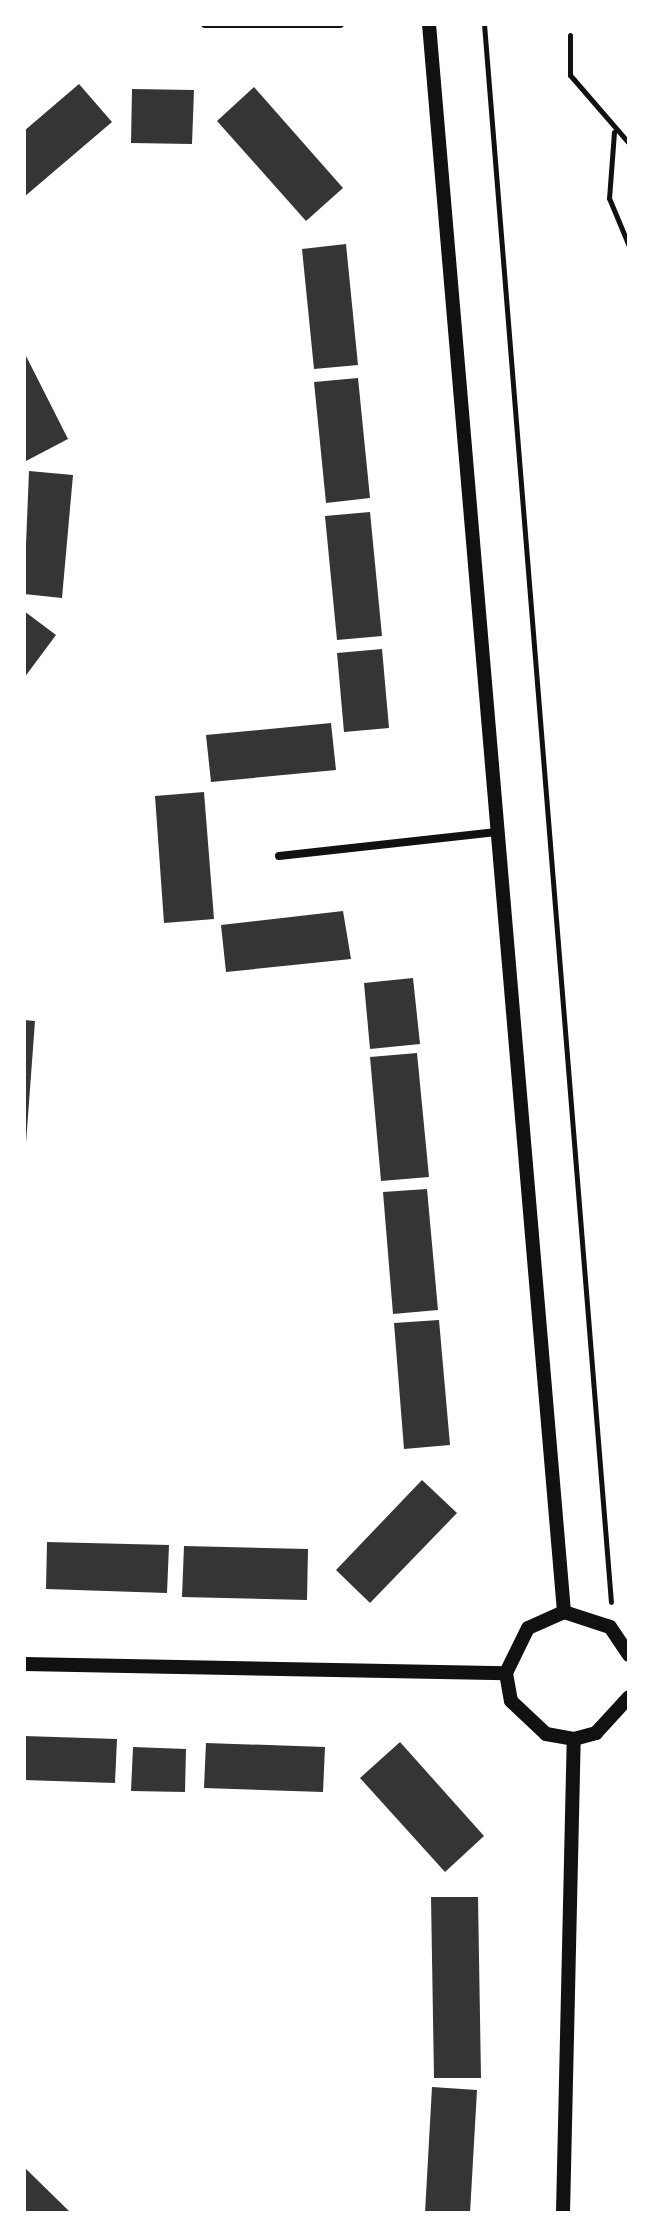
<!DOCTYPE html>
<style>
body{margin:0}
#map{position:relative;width:653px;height:2237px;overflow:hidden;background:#fff;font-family:"Alegreya Sans",sans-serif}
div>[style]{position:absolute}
.building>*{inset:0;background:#353535}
.path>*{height:5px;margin:-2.5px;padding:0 2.5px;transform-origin:2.5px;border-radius:2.5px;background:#111}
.minor>*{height:8px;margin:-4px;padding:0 4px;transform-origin:4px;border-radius:4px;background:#111}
.tertiary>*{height:14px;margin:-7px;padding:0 7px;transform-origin:7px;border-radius:7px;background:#111}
span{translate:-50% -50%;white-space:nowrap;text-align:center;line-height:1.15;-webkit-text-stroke:8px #fff;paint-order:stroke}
.frame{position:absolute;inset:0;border:26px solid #fff;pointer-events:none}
</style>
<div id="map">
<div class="building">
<i style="clip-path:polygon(79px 84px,112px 122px,24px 197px,24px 131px)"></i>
<i style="clip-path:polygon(254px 87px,343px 188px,306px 221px,217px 121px)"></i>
<i style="clip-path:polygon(132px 89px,194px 90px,192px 144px,131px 143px)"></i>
<i style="clip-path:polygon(346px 244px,358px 365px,314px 369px,302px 249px)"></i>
<i style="clip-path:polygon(24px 352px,68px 439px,26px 461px,24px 457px)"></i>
<i style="clip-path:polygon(358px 378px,370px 498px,326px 503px,314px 382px)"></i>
<i style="clip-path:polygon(29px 471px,73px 475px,62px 598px,24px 594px)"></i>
<i style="clip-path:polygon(370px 512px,382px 636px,337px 640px,325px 516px)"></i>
<i style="clip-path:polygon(24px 611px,56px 635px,24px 678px)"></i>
<i style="clip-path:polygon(382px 649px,389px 728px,344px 732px,337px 653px)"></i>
<i style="clip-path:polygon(331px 723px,336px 770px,211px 782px,206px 735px)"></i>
<i style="clip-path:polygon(204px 792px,214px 919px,164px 923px,155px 796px)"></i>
<i style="clip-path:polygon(343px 911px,351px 959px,226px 972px,221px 925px)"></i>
<i style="clip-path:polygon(413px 978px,420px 1044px,370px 1049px,364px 983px)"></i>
<i style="clip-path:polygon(24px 1020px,35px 1021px,26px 1143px,24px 1143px)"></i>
<i style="clip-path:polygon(417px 1053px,429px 1177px,381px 1181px,370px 1057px)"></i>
<i style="clip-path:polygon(427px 1189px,438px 1310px,393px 1314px,383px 1192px)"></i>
<i style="clip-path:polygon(439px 1320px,450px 1445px,404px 1449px,394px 1323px)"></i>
<i style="clip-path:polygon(422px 1480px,457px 1513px,370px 1603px,336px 1570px)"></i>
<i style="clip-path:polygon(47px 1542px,169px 1545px,167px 1593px,46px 1589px)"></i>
<i style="clip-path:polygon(184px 1546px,308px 1549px,307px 1600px,182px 1597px)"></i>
<i style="clip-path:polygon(24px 1736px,117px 1739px,115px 1783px,24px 1780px)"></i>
<i style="clip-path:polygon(400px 1742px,484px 1836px,445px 1872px,360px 1778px)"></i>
<i style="clip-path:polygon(206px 1743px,325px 1747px,323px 1792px,204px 1788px)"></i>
<i style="clip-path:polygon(133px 1747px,186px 1749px,185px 1792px,131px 1791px)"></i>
<i style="clip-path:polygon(431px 1897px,478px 1897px,481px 2078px,434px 2078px)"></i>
<i style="clip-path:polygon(432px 2087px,477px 2090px,470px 2213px,425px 2213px)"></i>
<i style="clip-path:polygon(24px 2167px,71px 2213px,24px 2213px)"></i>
</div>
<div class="path">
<i style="left:484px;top:24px;width:1583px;rotate:85.4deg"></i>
<i style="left:570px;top:35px;width:40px;rotate:90deg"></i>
<i style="left:570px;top:75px;width:90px;rotate:49.1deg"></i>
<i style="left:614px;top:132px;width:66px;rotate:94.3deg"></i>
<i style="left:609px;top:198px;width:52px;rotate:67.4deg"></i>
</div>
<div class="minor">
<i style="left:205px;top:24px;width:135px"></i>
<i style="left:279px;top:856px;width:219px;rotate:-6.3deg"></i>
</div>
<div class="tertiary">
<i style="left:429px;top:24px;width:1594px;rotate:85.14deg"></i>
<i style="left:629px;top:1655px;width:34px;rotate:-124deg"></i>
<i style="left:610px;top:1627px;width:48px;rotate:-161.9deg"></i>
<i style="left:564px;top:1612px;width:39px;rotate:156deg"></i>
<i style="left:528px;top:1628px;width:50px;rotate:116.1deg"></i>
<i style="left:506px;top:1673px;width:28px;rotate:80deg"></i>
<i style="left:511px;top:1701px;width:48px;rotate:43.3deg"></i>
<i style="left:546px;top:1734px;width:28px;rotate:10deg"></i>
<i style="left:574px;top:1739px;width:23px;rotate:-15deg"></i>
<i style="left:596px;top:1733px;width:49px;rotate:-47.5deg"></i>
<i style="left:24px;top:1664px;width:482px;rotate:1.1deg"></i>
<i style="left:563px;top:2213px;width:474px;rotate:-88.7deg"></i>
</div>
<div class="frame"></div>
</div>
